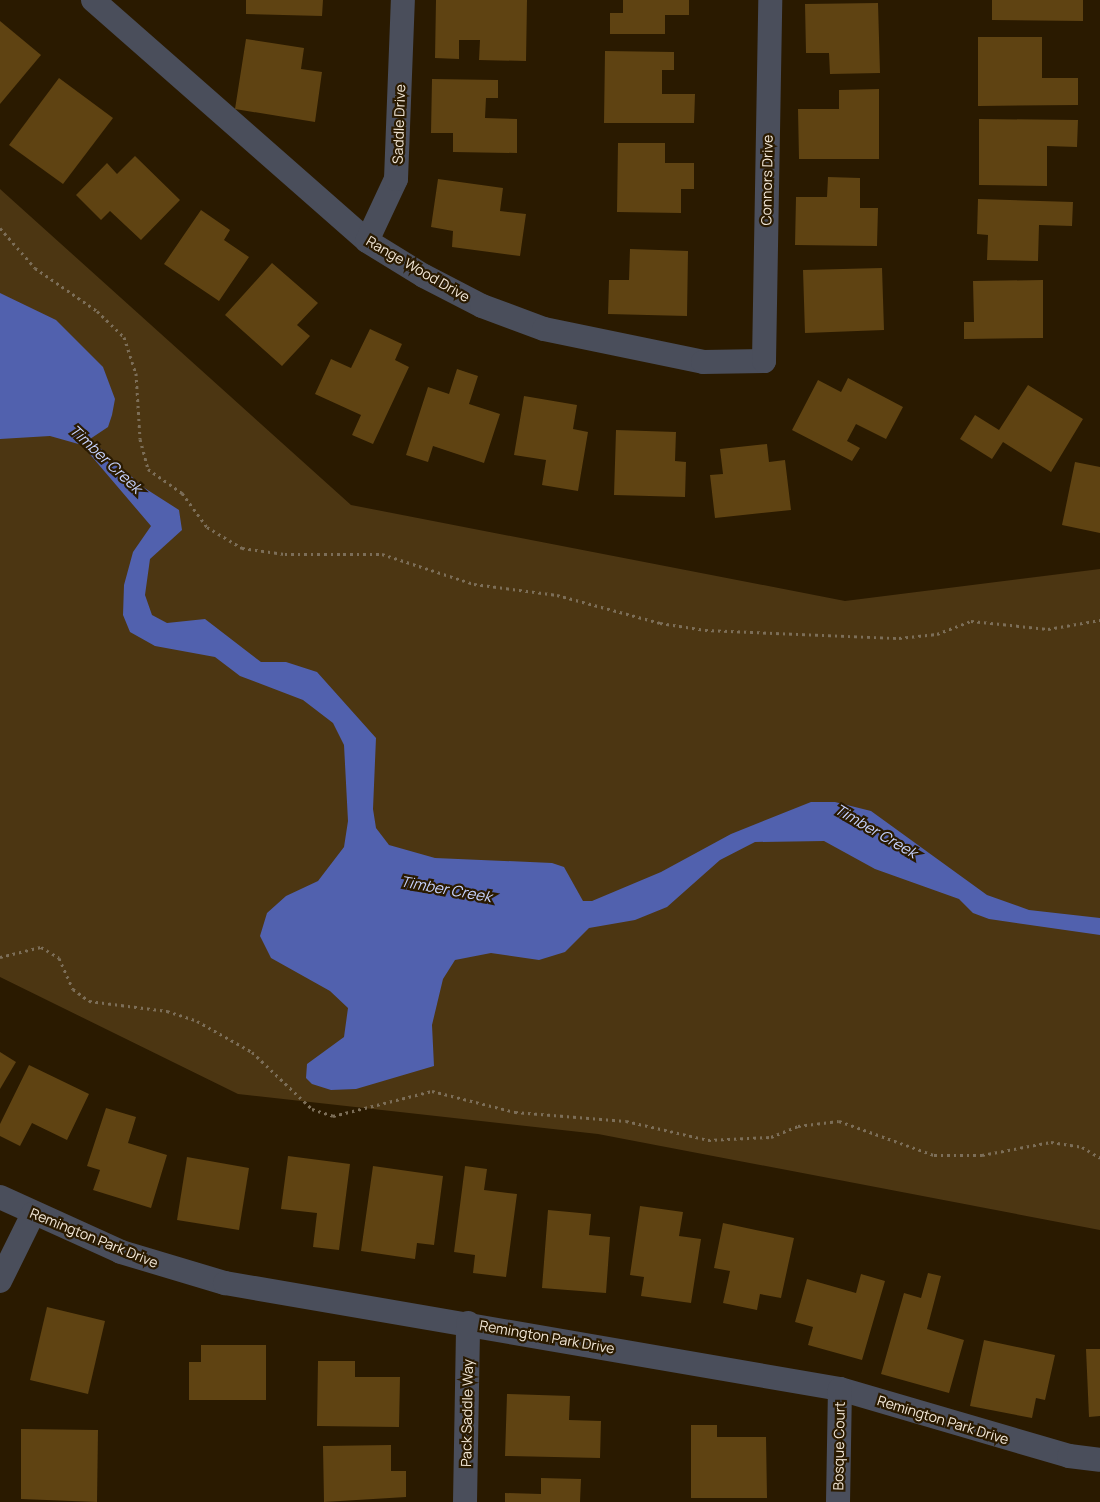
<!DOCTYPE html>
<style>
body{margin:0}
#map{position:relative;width:1100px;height:1502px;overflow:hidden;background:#2a1a00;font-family:Manrope,sans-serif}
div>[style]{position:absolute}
.green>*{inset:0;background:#4c3612}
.water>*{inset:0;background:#5161ae}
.building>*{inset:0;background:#5f4312}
.path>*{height:3px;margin-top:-1.5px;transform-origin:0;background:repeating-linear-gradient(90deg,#7c6e58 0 2.5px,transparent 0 6.5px)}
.minor>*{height:24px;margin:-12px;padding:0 12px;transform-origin:12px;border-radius:12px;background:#4a4e5b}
span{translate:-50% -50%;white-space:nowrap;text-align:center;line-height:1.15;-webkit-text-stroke:4.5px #2a1a00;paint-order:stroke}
.street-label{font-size:14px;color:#f4e9d9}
.water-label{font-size:15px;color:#c7d3fe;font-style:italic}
</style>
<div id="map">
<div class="green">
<i style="clip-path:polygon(0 189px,351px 505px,845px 601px,1100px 569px,1100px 1230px,598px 1134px,238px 1094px,0 977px)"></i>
</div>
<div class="water">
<i style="clip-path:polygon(0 293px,56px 320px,103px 367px,115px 399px,112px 415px,108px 427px,90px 439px,143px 487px,179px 510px,182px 530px,150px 559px,145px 595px,152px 615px,167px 623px,205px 619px,261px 662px,286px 662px,317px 672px,376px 738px,373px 809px,376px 828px,389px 845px,435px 858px,552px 863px,564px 867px,583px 901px,592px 901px,661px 872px,731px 834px,811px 802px,835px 802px,871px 811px,987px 895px,1029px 910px,1100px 918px,1100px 935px,989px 919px,973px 913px,959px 899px,875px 869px,824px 841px,755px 842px,720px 860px,667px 907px,635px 920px,589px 928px,565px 952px,539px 960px,491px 953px,455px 960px,443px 979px,432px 1025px,434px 1066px,356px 1089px,331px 1090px,312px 1084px,306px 1078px,307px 1064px,344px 1037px,348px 1008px,330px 991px,271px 958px,260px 936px,267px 913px,286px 896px,318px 881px,344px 847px,348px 821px,344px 745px,333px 723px,303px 700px,240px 676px,215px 657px,155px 646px,130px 632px,123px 615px,124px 585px,133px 552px,151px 526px,82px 445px,50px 436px,0 439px)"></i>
</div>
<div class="building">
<i style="clip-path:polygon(246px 0,323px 0,322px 16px,246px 14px)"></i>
<i style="clip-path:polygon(436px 0,527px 0,526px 61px,479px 60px,480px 40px,459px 40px,459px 59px,435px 58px)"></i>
<i style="clip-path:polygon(623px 0,689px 0,689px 15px,665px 15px,665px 34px,610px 34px,610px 13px,623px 13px)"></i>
<i style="clip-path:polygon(992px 0,1083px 0,1083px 21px,992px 20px)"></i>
<i style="clip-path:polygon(878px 3px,880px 73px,830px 74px,829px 53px,806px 53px,805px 4px)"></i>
<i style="clip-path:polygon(0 21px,41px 55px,0 104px)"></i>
<i style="clip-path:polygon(978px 37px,1042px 37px,1042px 78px,1078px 78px,1078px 105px,978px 106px)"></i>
<i style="clip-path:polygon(246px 39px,304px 48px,301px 69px,322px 72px,315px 122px,235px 109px)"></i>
<i style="clip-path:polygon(605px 51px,674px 52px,674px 70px,662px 70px,662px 94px,695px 94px,694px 123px,604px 123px)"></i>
<i style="clip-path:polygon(59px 78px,113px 118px,63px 184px,9px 145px)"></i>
<i style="clip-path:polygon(432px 79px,498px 80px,498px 98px,486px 98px,485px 118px,517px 119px,517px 153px,453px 152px,453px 133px,431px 133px)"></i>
<i style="clip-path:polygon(879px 89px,879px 159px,799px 159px,798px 109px,839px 109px,839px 90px)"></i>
<i style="clip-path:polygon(979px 119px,1078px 120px,1077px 147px,1047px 146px,1047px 186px,979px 185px)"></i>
<i style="clip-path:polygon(618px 143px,665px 143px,665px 163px,694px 163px,694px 189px,681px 189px,681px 213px,617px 212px)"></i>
<i style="clip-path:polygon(135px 156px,180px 200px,141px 240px,110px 211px,101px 220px,76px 195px,107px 163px,117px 174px)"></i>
<i style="clip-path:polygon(828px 177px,860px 178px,860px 208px,878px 208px,877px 246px,795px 245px,796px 197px,827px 197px)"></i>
<i style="clip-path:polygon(438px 179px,503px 188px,500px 211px,526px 214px,520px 256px,452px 247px,453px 231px,431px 227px)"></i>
<i style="clip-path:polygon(978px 199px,1073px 202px,1072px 226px,1039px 225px,1038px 261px,987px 260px,988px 235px,977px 234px)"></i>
<i style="clip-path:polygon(201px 210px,230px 230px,224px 240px,249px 257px,219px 301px,164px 264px)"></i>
<i style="clip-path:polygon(630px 249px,688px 251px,687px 316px,608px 314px,609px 280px,629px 280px)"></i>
<i style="clip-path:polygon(272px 263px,318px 303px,297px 325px,310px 336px,282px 366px,225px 315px)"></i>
<i style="clip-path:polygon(882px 268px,884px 330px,805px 333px,803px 270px)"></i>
<i style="clip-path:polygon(1043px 280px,1043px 338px,964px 339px,964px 322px,974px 322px,973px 281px)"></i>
<i style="clip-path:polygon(370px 329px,402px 344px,395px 360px,409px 367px,373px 444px,352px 435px,361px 415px,315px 394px,331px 359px,351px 368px)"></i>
<i style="clip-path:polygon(457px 369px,478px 376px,469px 404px,500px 414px,484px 463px,433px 446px,428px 462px,406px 455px,428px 387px,449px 394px)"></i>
<i style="clip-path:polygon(848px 378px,903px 407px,886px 439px,856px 424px,847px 441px,860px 448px,852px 461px,792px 430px,818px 380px,841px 392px)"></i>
<i style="clip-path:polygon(1028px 385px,1083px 419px,1051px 472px,1003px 442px,992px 459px,960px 439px,975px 415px,999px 430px)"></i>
<i style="clip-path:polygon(524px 396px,577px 405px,573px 429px,588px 432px,578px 491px,542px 485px,546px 460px,514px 455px)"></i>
<i style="clip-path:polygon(616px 430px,676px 432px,675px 461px,686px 462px,685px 497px,614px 495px)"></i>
<i style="clip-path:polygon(767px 444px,769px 462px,785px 460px,791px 510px,715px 518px,710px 475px,723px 474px,720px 449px)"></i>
<i style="clip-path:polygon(1075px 462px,1100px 467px,1100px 533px,1062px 525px)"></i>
<i style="clip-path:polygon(0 1052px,16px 1062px,0 1089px)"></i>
<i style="clip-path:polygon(29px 1065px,89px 1094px,67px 1140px,32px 1123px,20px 1146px,0 1136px,0 1124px)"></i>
<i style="clip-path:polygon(106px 1108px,136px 1117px,128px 1143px,167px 1155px,151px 1208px,93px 1190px,100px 1170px,87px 1166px)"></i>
<i style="clip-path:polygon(288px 1156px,350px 1164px,339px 1250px,313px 1247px,317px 1213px,281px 1209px)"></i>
<i style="clip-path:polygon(187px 1157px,249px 1168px,239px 1230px,177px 1220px)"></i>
<i style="clip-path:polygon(373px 1166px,443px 1176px,434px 1245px,417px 1243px,415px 1259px,361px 1251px)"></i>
<i style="clip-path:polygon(465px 1166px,487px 1169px,484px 1190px,517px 1194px,506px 1277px,473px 1273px,475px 1255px,454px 1252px)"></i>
<i style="clip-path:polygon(640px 1206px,683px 1212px,679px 1236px,701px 1239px,691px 1303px,641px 1296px,644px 1277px,630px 1275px)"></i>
<i style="clip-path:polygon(548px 1210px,591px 1214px,589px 1235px,610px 1237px,606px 1293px,542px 1288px)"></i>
<i style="clip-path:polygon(723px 1223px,794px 1238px,781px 1298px,760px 1294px,757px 1310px,723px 1303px,730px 1271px,714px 1268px)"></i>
<i style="clip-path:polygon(928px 1273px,941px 1276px,927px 1329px,964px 1340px,949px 1393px,881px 1374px,904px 1293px,921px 1298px)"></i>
<i style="clip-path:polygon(861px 1274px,885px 1281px,862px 1360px,808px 1345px,813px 1327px,795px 1322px,807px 1279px,856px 1293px)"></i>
<i style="clip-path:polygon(47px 1307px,105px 1321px,88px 1394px,30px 1380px)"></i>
<i style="clip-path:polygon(984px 1340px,1055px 1355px,1045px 1400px,1036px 1398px,1032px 1418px,970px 1406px)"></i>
<i style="clip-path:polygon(201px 1345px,266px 1345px,266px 1400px,189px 1400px,189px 1362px,201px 1362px)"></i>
<i style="clip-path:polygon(1086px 1349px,1100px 1349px,1100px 1416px,1089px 1417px)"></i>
<i style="clip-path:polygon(318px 1361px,355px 1361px,355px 1377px,400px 1377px,399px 1427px,317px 1426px)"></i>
<i style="clip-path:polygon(507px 1394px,570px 1396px,569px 1420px,601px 1421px,600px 1458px,505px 1456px)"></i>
<i style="clip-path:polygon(691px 1425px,717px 1425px,717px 1437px,766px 1437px,767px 1498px,691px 1498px)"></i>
<i style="clip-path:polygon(21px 1429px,98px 1430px,97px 1502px,21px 1499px)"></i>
<i style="clip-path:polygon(391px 1445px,391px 1471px,406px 1471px,406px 1497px,324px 1502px,323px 1446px)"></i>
<i style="clip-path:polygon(541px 1478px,581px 1479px,580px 1502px,505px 1502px,505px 1493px,541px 1494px)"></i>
</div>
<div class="path">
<i style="left:0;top:228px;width:53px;rotate:48.8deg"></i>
<i style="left:35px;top:268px;width:75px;rotate:34.7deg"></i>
<i style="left:97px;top:311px;width:37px;rotate:44deg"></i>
<i style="left:124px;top:337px;width:38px;rotate:72deg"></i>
<i style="left:136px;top:373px;width:66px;rotate:86.5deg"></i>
<i style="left:140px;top:439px;width:31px;rotate:75deg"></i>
<i style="left:148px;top:469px;width:42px;rotate:35.2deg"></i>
<i style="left:182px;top:493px;width:42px;rotate:53.7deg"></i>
<i style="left:207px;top:527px;width:41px;rotate:31deg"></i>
<i style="left:242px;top:548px;width:43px;rotate:7.9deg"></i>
<i style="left:285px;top:554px;width:97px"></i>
<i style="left:382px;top:554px;width:97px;rotate:18.1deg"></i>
<i style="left:474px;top:584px;width:84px;rotate:7.5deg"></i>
<i style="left:557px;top:595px;width:107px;rotate:15.2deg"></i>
<i style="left:660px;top:623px;width:46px;rotate:8.8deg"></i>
<i style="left:705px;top:630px;width:194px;rotate:2.4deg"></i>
<i style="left:899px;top:638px;width:38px;rotate:-6deg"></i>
<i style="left:937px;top:634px;width:36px;rotate:-21deg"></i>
<i style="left:971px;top:621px;width:77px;rotate:5.9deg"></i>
<i style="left:1048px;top:629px;width:53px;rotate:-9.8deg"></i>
<i style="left:0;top:957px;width:42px;rotate:-13.7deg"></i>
<i style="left:41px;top:947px;width:21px;rotate:31deg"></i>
<i style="left:59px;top:958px;width:34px;rotate:66deg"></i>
<i style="left:73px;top:989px;width:20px;rotate:37deg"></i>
<i style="left:89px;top:1001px;width:79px;rotate:7.3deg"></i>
<i style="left:167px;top:1011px;width:32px;rotate:18deg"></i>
<i style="left:197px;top:1021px;width:63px;rotate:29.4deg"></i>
<i style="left:252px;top:1052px;width:83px;rotate:43.5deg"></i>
<i style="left:312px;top:1109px;width:22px;rotate:18deg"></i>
<i style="left:333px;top:1116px;width:102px;rotate:-14.2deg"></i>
<i style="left:432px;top:1091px;width:86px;rotate:14.2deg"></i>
<i style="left:515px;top:1112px;width:111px;rotate:4.6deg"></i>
<i style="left:626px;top:1121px;width:84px;rotate:13deg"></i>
<i style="left:708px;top:1140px;width:63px;rotate:-2.7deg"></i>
<i style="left:771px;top:1137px;width:29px;rotate:-22deg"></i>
<i style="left:798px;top:1126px;width:41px;rotate:-7deg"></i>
<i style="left:839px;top:1121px;width:101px;rotate:19.7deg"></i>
<i style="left:934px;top:1155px;width:48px"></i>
<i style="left:982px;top:1155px;width:70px;rotate:-10.7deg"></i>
<i style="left:1051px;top:1142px;width:31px;rotate:9deg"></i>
<i style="left:1082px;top:1147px;width:21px;rotate:31deg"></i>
</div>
<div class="minor">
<i style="left:93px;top:0;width:365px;rotate:41.3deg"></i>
<i style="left:367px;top:241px;width:67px;rotate:31.6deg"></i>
<i style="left:424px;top:276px;width:65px;rotate:27.3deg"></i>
<i style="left:482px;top:306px;width:66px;rotate:20.4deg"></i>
<i style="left:544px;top:329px;width:162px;rotate:11.7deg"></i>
<i style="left:703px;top:362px;width:61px;rotate:-0.9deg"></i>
<i style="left:764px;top:361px;width:361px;rotate:-89deg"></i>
<i style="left:367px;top:241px;width:68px;rotate:-64.9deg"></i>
<i style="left:396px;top:179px;width:179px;rotate:-87.8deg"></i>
<i style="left:0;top:1197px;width:133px;rotate:24.4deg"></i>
<i style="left:121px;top:1252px;width:109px;rotate:16.6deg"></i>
<i style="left:225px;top:1283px;width:624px;rotate:9.78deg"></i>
<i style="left:840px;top:1389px;width:239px;rotate:16.3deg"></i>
<i style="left:1069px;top:1456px;width:31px;rotate:7deg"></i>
<i style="left:0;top:1281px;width:75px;rotate:-63.8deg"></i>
<i style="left:465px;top:1502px;width:179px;rotate:-89deg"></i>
<i style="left:838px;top:1502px;width:113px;rotate:-89deg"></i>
</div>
<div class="street-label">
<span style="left:399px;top:124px;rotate:-88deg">Saddle Drive</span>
<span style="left:767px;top:180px;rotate:-89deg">Connors Drive</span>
<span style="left:418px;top:269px;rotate:30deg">Range Wood Drive</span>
<span style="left:94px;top:1238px;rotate:22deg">Remington Park Drive</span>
<span style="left:547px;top:1337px;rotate:10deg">Remington Park Drive</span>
<span style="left:467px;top:1413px;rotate:-89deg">Pack Saddle Way</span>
<span style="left:943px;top:1420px;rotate:17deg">Remington Park Drive</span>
<span style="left:839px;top:1446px;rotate:-89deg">Bosque Court</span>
</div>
<div class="water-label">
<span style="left:106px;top:459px;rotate:43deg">Timber Creek</span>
<span style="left:876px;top:831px;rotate:30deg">Timber Creek</span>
<span style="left:446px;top:889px;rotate:10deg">Timber Creek</span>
</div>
</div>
